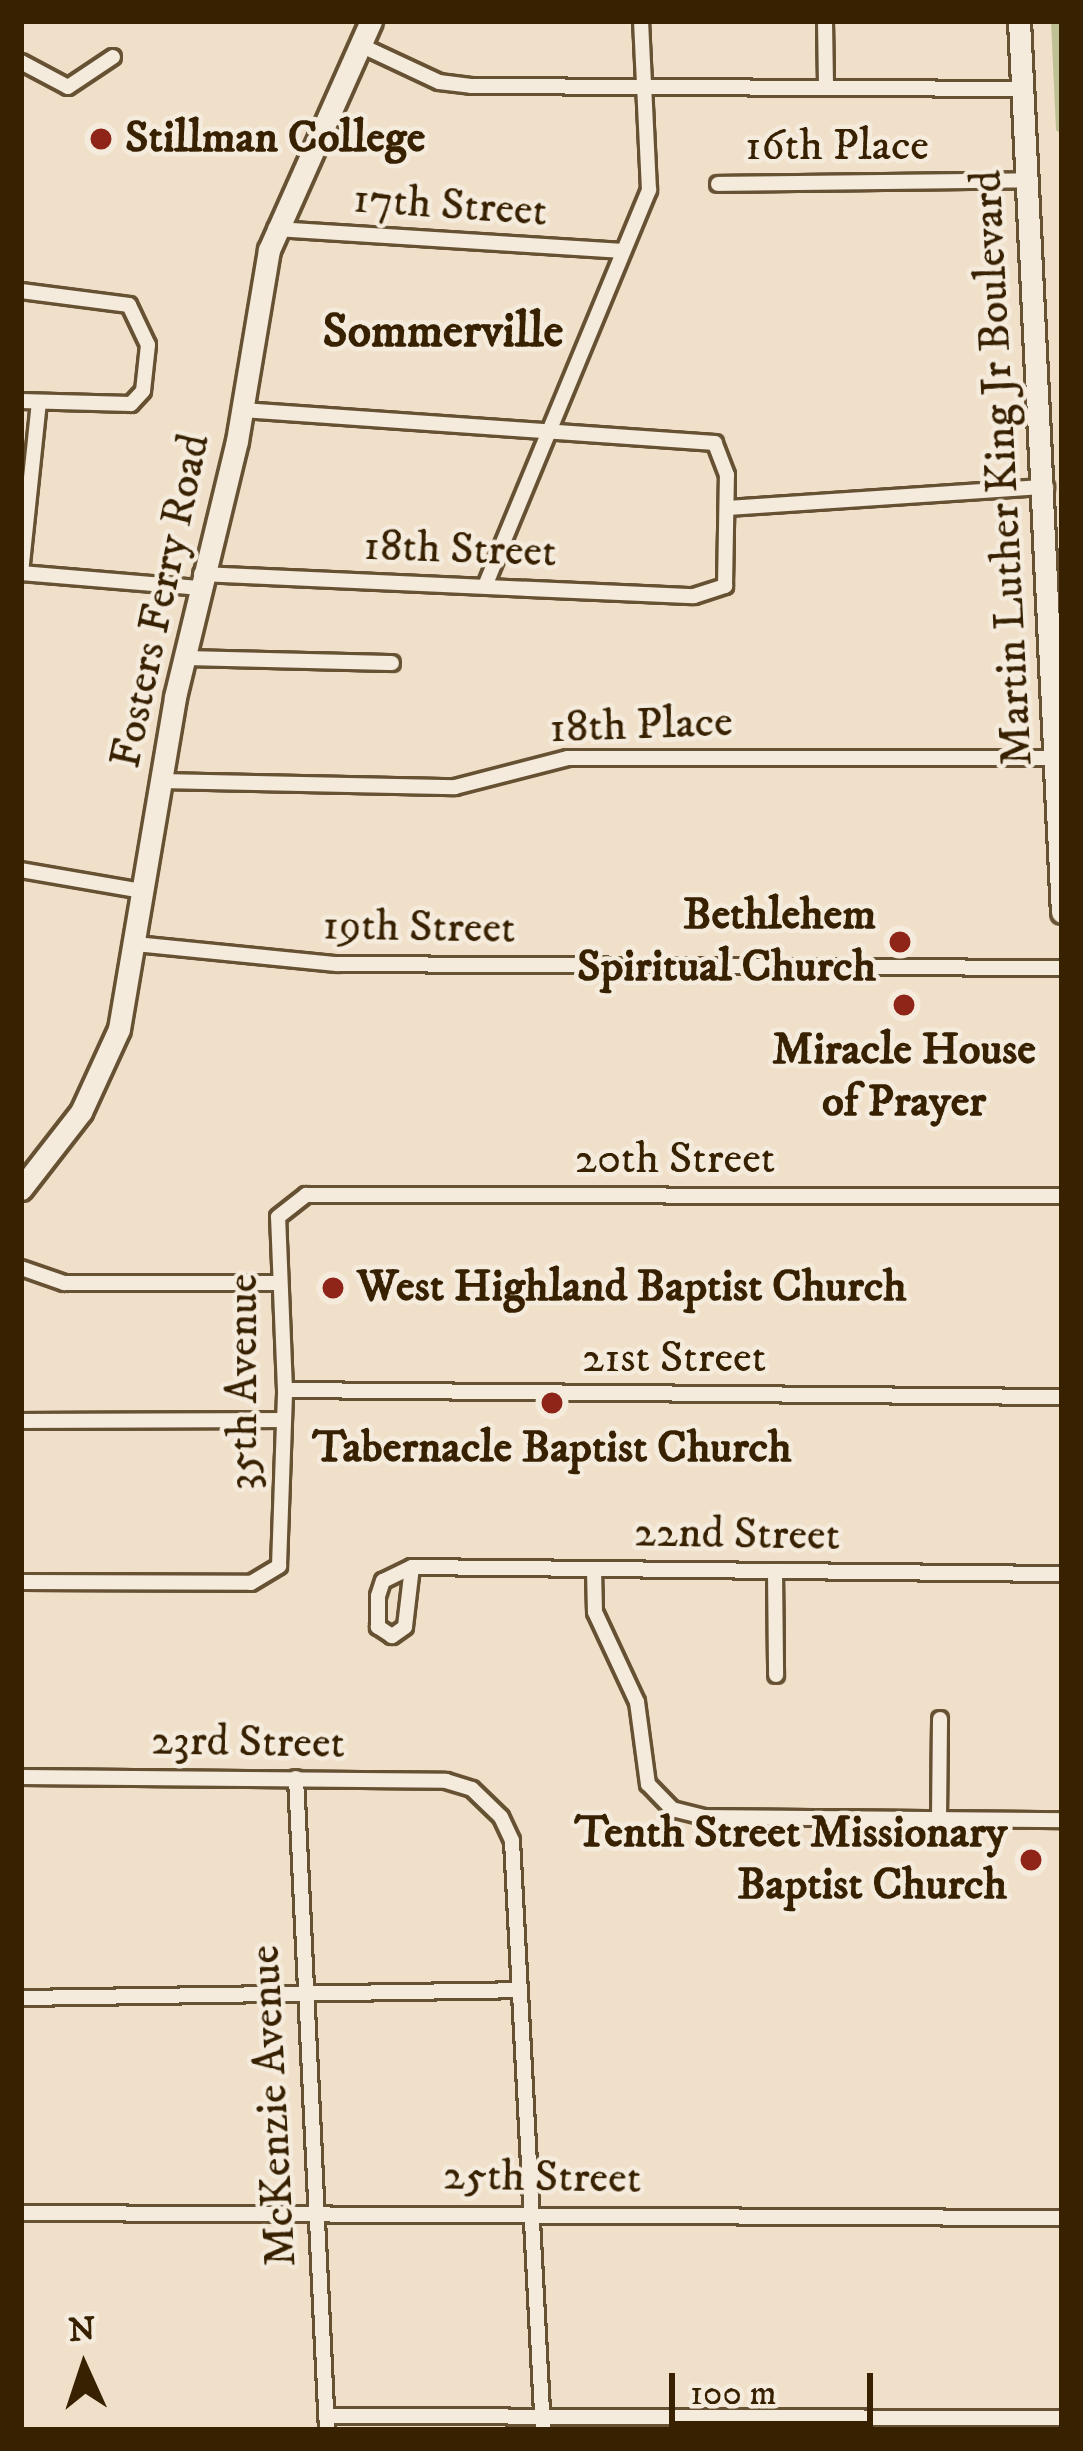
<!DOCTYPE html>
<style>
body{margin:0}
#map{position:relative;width:1083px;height:2451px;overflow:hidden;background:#f0e0c9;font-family:"IM FELL DW Pica",serif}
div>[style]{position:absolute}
.green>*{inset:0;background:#bec193}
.roads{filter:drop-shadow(3px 0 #665133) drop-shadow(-3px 0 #665133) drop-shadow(0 3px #665133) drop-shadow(0 -3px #665133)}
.street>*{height:14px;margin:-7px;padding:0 7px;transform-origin:7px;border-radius:7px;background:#f5ebdc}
.secondary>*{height:21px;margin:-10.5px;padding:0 10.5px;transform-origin:10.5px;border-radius:10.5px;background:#f5ebdc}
.dots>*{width:33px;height:33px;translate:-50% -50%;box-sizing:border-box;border:6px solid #f5ebdc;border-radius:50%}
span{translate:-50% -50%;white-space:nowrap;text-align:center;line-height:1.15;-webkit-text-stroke:9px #f5ebdc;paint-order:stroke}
.poi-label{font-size:45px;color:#382101;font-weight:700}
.left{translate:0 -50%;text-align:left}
.right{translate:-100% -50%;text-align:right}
.street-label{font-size:45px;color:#382101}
.neighbourhood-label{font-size:48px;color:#382101;font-weight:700}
.frame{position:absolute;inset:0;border:24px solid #382101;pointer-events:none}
.north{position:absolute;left:24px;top:2307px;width:120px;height:120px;-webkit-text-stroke:9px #f5ebdc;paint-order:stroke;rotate:357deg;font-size:33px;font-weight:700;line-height:48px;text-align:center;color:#382101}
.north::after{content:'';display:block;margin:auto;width:42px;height:54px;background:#382101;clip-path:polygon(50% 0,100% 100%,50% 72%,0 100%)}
.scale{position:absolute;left:669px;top:2373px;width:204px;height:54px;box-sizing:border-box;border:6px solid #382101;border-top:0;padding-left:15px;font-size:36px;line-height:42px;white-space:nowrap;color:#382101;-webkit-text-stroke:9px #f5ebdc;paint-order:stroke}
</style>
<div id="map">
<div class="green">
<i style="clip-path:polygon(1051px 21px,1062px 21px,1062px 135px,1056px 130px)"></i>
</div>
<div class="roads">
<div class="street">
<i style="left:825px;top:21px;width:64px;rotate:89.1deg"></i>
<i style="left:360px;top:45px;width:87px;rotate:25.1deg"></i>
<i style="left:439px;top:82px;width:32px;rotate:7deg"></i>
<i style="left:471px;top:86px;width:553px;rotate:0.31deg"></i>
<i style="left:21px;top:62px;width:53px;rotate:28deg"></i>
<i style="left:68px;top:87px;width:54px;rotate:-33.7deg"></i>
<i style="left:718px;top:184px;width:310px;rotate:-0.7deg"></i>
<i style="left:275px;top:229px;width:346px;rotate:3.6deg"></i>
<i style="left:21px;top:291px;width:109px;rotate:7.4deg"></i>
<i style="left:129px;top:305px;width:44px;rotate:64.6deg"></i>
<i style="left:148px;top:345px;width:46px;rotate:96.2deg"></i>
<i style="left:143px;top:391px;width:18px;rotate:133deg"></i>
<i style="left:131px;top:404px;width:110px;rotate:-178.4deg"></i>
<i style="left:727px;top:508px;width:320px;rotate:-3.8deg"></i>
<i style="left:21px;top:573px;width:178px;rotate:4.8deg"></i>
<i style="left:21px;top:573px;width:171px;rotate:-84deg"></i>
<i style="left:201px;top:574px;width:493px;rotate:2.6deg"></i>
<i style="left:694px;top:596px;width:33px;rotate:-18deg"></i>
<i style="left:725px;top:586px;width:111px;rotate:-89deg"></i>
<i style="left:727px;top:475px;width:34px;rotate:-111deg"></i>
<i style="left:715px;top:443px;width:474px;rotate:-176deg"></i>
<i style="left:485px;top:586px;width:429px;rotate:-67.5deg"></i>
<i style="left:649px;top:190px;width:169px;rotate:-92.7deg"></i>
<i style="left:183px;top:658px;width:209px;rotate:1.4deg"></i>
<i style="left:160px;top:781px;width:295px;rotate:1.2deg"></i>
<i style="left:455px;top:787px;width:117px;rotate:-14.4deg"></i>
<i style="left:568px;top:758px;width:488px"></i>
<i style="left:21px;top:870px;width:124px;rotate:9.8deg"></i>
<i style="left:135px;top:944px;width:203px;rotate:5.7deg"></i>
<i style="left:337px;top:964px;width:725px;rotate:0.32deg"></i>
<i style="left:21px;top:1268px;width:46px;rotate:19.2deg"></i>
<i style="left:64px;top:1283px;width:216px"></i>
<i style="left:285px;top:1390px;width:777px;rotate:0.52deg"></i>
<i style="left:21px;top:1421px;width:261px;rotate:-0.2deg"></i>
<i style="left:412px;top:1567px;width:650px;rotate:0.62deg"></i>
<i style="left:412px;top:1567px;width:60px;rotate:96.7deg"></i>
<i style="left:405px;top:1627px;width:16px;rotate:145deg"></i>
<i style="left:392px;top:1636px;width:17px;rotate:-147deg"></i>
<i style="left:378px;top:1627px;width:31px;rotate:-90deg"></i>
<i style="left:378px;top:1596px;width:16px;rotate:-72deg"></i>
<i style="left:383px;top:1581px;width:32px;rotate:-26deg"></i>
<i style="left:594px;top:1569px;width:43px;rotate:88.7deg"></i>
<i style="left:595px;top:1612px;width:99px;rotate:65deg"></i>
<i style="left:637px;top:1702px;width:83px;rotate:82.4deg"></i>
<i style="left:648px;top:1784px;width:35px;rotate:46deg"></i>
<i style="left:672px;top:1809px;width:33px;rotate:14deg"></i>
<i style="left:704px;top:1817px;width:358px;rotate:0.5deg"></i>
<i style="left:775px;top:1571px;width:104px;rotate:89.4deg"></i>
<i style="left:21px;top:1582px;width:230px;rotate:0.2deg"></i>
<i style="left:251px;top:1583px;width:33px;rotate:-31deg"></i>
<i style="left:279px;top:1566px;width:176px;rotate:-88deg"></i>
<i style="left:285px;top:1390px;width:173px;rotate:-92.3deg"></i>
<i style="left:278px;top:1217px;width:36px;rotate:-38deg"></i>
<i style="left:306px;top:1195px;width:756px;rotate:0.08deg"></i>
<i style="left:21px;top:1777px;width:425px;rotate:0.5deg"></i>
<i style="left:446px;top:1781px;width:27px;rotate:17deg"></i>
<i style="left:472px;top:1789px;width:40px;rotate:44deg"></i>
<i style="left:501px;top:1817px;width:26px;rotate:65deg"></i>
<i style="left:512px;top:1841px;width:590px;rotate:86.99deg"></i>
<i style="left:296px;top:1778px;width:653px;rotate:87.28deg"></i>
<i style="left:939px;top:1817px;width:98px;rotate:-89.4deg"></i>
<i style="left:21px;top:1998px;width:499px;rotate:-0.9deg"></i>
<i style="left:21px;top:2213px;width:1041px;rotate:0.28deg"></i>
<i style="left:326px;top:2416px;width:736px;rotate:0.16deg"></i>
</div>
<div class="secondary">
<i style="left:1019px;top:21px;width:892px;rotate:87.24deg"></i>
<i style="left:21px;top:1189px;width:98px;rotate:-52.1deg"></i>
<i style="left:81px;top:1112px;width:91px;rotate:-65.4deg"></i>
<i style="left:119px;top:1029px;width:337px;rotate:-80.4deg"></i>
<i style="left:175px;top:697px;width:263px;rotate:-76.4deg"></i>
<i style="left:237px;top:441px;width:194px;rotate:-80.5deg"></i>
<i style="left:269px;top:250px;width:251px;rotate:-66deg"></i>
</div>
</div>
<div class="dots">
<i style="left:101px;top:139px;background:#8f2418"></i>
<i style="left:900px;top:942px;background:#8f2418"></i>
<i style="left:904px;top:1005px;background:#8f2418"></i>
<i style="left:333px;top:1288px;background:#8f2418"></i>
<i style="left:552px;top:1403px;background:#8f2418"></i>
<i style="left:1031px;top:1860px;background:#8f2418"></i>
</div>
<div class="poi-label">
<span class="left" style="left:125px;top:139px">Stillman College</span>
<span class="right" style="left:876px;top:942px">Bethlehem<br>Spiritual Church</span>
<span style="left:904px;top:1077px">Miracle House<br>of Prayer</span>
<span class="left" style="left:357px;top:1288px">West Highland Baptist Church</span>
<span style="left:552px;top:1449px">Tabernacle Baptist Church</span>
<span class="right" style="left:1007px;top:1860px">Tenth Street Missionary<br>Baptist Church</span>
</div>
<div class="street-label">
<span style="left:837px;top:147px">16th Place</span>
<span style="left:450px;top:206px;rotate:4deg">17th Street</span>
<span style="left:1003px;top:468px;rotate:-93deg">Martin Luther King Jr Boulevard</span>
<span style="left:460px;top:550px;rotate:2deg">18th Street</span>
<span style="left:161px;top:601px;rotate:-78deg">Fosters Ferry Road</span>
<span style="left:641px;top:726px;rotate:-2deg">18th Place</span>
<span style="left:419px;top:928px;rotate:1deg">19th Street</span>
<span style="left:675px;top:1160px">20th Street</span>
<span style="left:674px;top:1359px">21st Street</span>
<span style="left:244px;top:1382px;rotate:-90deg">35th Avenue</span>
<span style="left:737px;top:1535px;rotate:1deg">22nd Street</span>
<span style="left:248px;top:1743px;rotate:1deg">23rd Street</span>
<span style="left:274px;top:2106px;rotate:-93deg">McKenzie Avenue</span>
<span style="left:542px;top:2178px;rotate:1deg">25th Street</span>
</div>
<div class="neighbourhood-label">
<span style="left:443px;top:333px">Sommerville</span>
</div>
<div class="frame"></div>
<div class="north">N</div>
<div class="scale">100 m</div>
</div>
